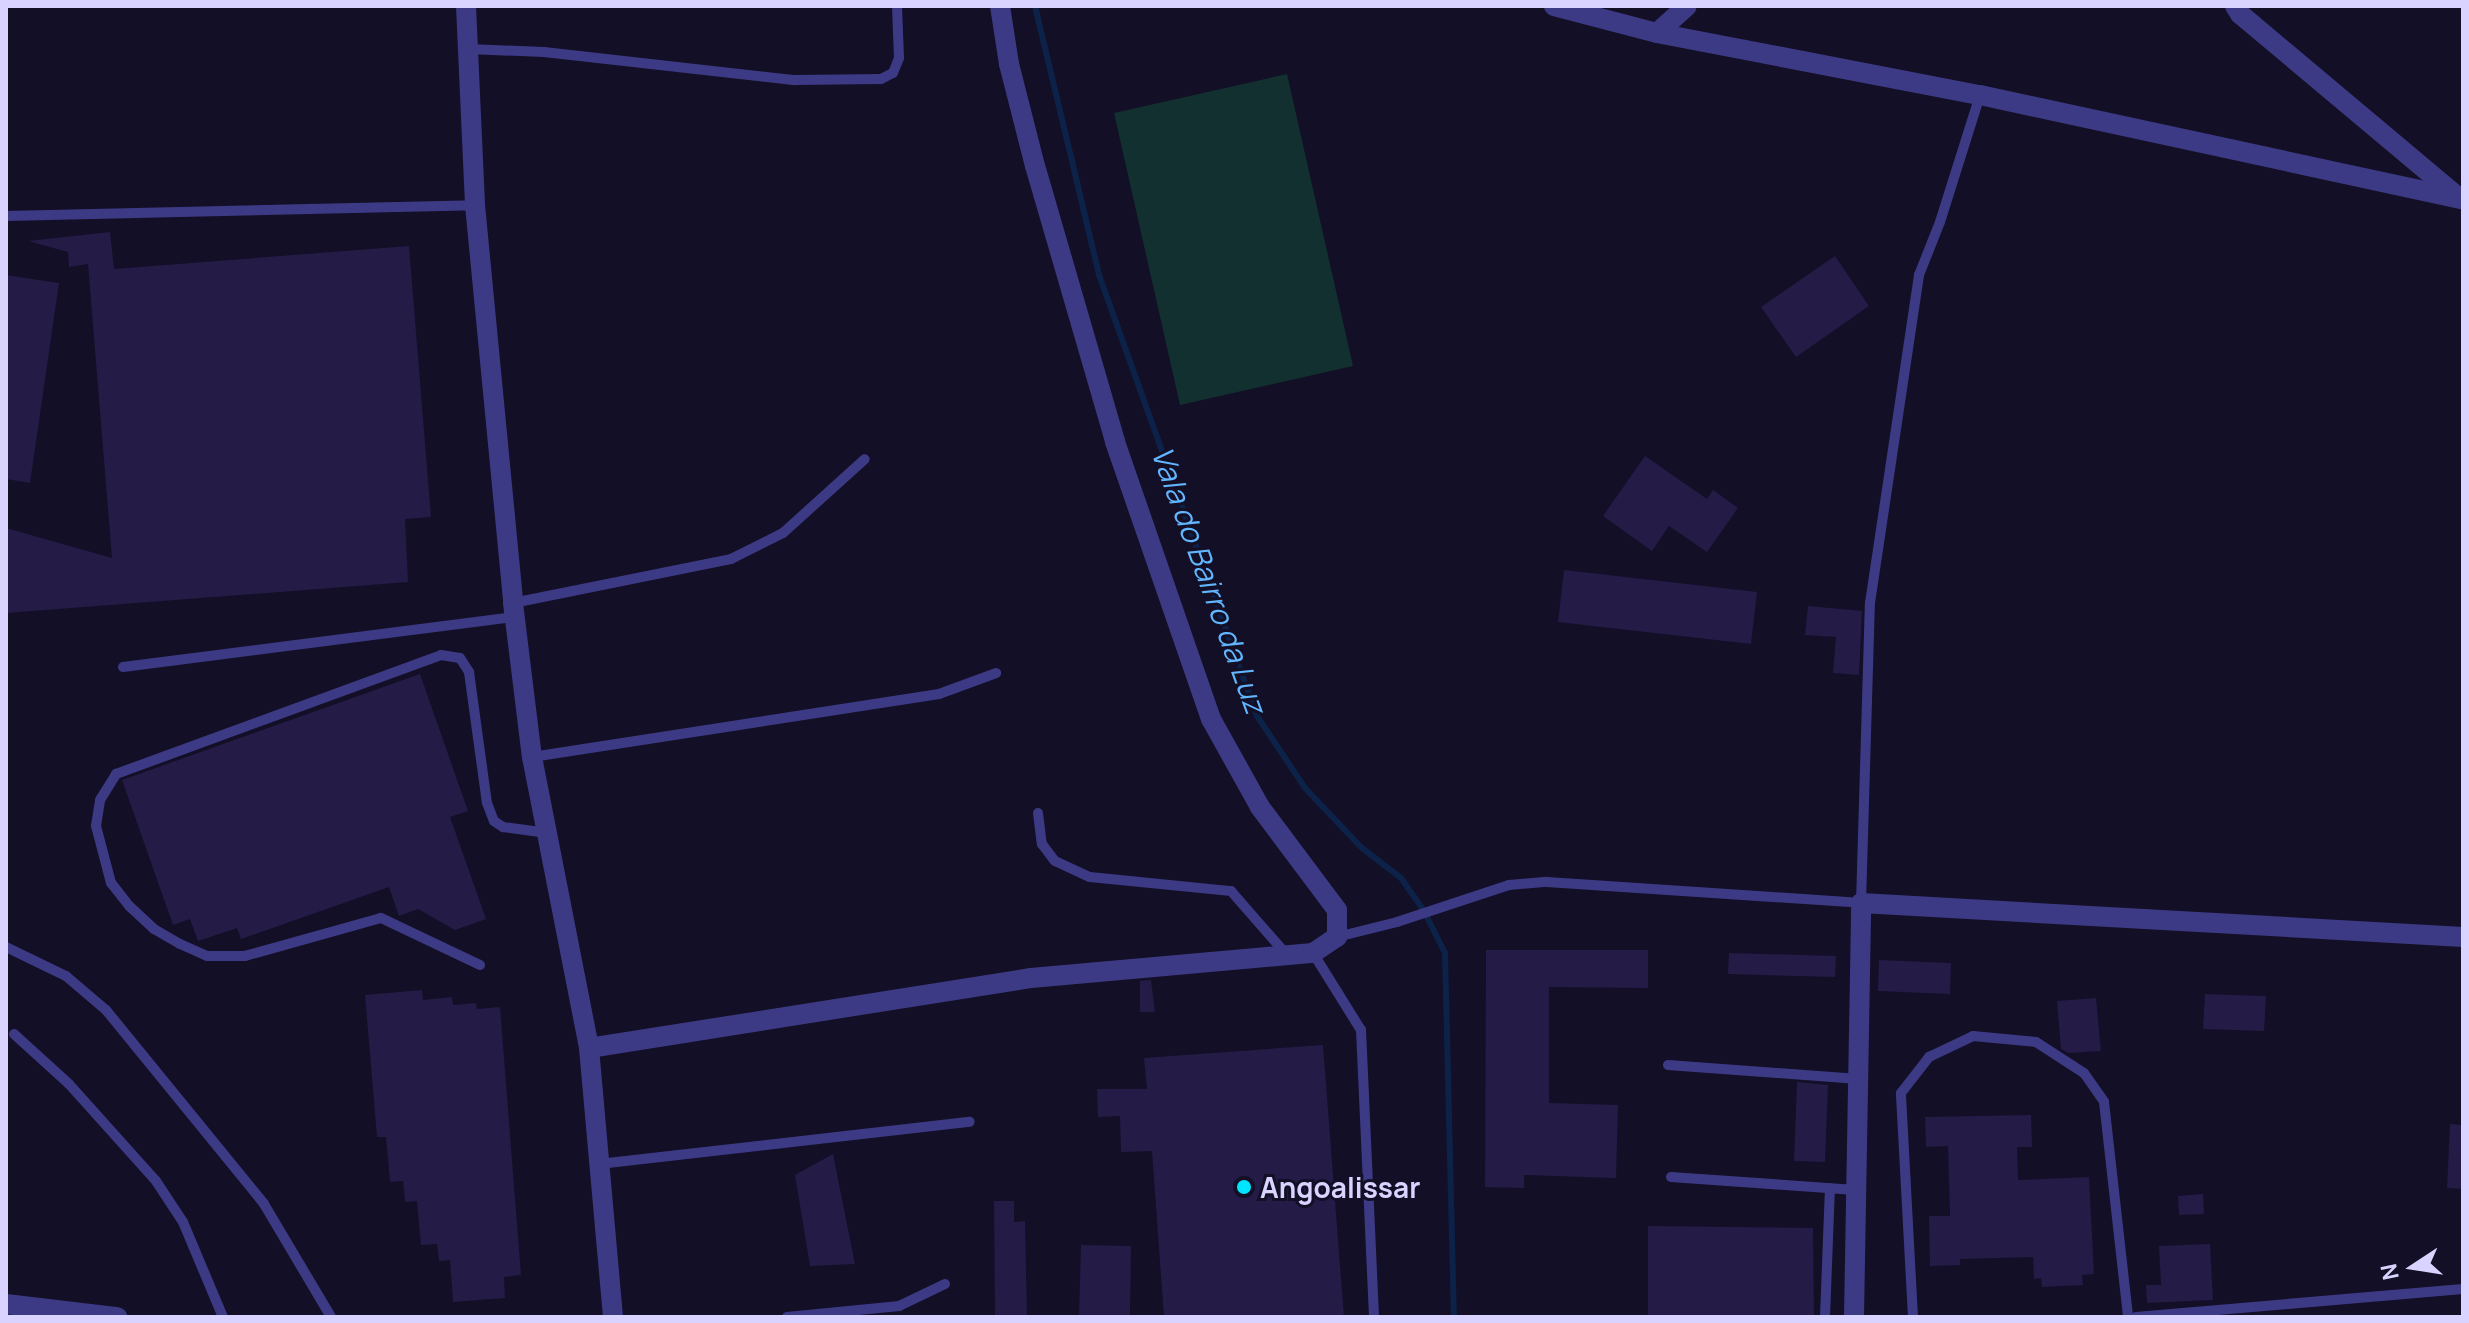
<!DOCTYPE html>
<style>
body{margin:0}
#map{position:relative;width:2469px;height:1323px;overflow:hidden;background:#130f26;font-family:Manrope,sans-serif}
div>[style]{position:absolute}
.green>*{inset:0;background:#12302f}
.stream>*{height:6px;margin:-3px;padding:0 3px;transform-origin:3px;border-radius:3px;background:#0c2248}
.building>*{inset:0;background:#241b47}
.service>*{height:10px;margin:-5px;padding:0 5px;transform-origin:5px;border-radius:5px;background:#3d3a85}
.minor>*{height:20px;margin:-10px;padding:0 10px;transform-origin:10px;border-radius:10px;background:#3d3a85}
.tertiary>*{height:20px;margin:-10px;padding:0 10px;transform-origin:10px;border-radius:10px;background:#3d3a85}
.dots>*{width:22px;height:22px;translate:-50% -50%;box-sizing:border-box;border:4px solid #130f26;border-radius:50%}
span{translate:-50% -50%;white-space:nowrap;text-align:center;line-height:1.15;-webkit-text-stroke:6px #130f26;paint-order:stroke}
.poi-label{font-size:28px;color:#d9d4ff;font-weight:700}
.left{translate:0 -50%;text-align:left}
.water-label{font-size:30px;color:#62b6ff;font-style:italic}
.frame{position:absolute;inset:0;border:8px solid #d9d4ff;pointer-events:none}
.north{position:absolute;left:2373px;top:1227px;width:80px;height:80px;-webkit-text-stroke:6px #130f26;paint-order:stroke;rotate:258deg;font-size:22px;font-weight:700;line-height:32px;text-align:center;color:#d9d4ff}
.north::after{content:'';display:block;margin:auto;width:28px;height:36px;background:#d9d4ff;clip-path:polygon(50% 0,100% 100%,50% 72%,0 100%)}
</style>
<div id="map">
<div class="green">
<i style="clip-path:polygon(1287px 74px,1353px 366px,1180px 405px,1114px 113px)"></i>
</div>
<div class="stream">
<i style="left:1035px;top:6px;width:277px;rotate:76.6deg"></i>
<i style="left:1099px;top:275px;width:468px;rotate:70.3deg"></i>
<i style="left:1257px;top:716px;width:87px;rotate:56.3deg"></i>
<i style="left:1305px;top:788px;width:83px;rotate:46.5deg"></i>
<i style="left:1362px;top:848px;width:49px;rotate:37.6deg"></i>
<i style="left:1401px;top:878px;width:40px;rotate:55.1deg"></i>
<i style="left:1424px;top:911px;width:47px;rotate:63.4deg"></i>
<i style="left:1445px;top:953px;width:364px;rotate:88.6deg"></i>
</div>
<div class="building">
<i style="clip-path:polygon(110px 232px,114px 269px,409px 246px,431px 517px,405px 519px,408px 582px,6px 613px,6px 528px,112px 558px,88px 264px,69px 267px,68px 252px,28px 241px)"></i>
<i style="clip-path:polygon(1835px 256px,1869px 306px,1796px 357px,1761px 307px)"></i>
<i style="clip-path:polygon(6px 275px,59px 283px,30px 483px,6px 479px)"></i>
<i style="clip-path:polygon(1645px 456px,1707px 499px,1713px 490px,1738px 508px,1707px 552px,1669px 526px,1652px 551px,1603px 516px)"></i>
<i style="clip-path:polygon(1564px 570px,1757px 592px,1751px 644px,1558px 622px)"></i>
<i style="clip-path:polygon(1808px 606px,1862px 611px,1859px 675px,1833px 673px,1836px 637px,1805px 635px)"></i>
<i style="clip-path:polygon(420px 674px,468px 811px,450px 817px,486px 919px,455px 930px,418px 909px,399px 916px,389px 887px,241px 939px,237px 928px,198px 941px,190px 919px,173px 925px,122px 780px)"></i>
<i style="clip-path:polygon(1486px 950px,1648px 950px,1648px 988px,1549px 987px,1549px 1103px,1618px 1105px,1616px 1178px,1524px 1175px,1524px 1188px,1485px 1187px)"></i>
<i style="clip-path:polygon(1729px 953px,1836px 956px,1835px 977px,1728px 974px)"></i>
<i style="clip-path:polygon(1879px 960px,1951px 963px,1950px 994px,1878px 991px)"></i>
<i style="clip-path:polygon(1151px 980px,1155px 1012px,1140px 1012px,1140px 981px)"></i>
<i style="clip-path:polygon(422px 990px,423px 1000px,452px 997px,453px 1005px,476px 1003px,477px 1009px,500px 1007px,521px 1275px,504px 1277px,505px 1298px,453px 1302px,450px 1260px,439px 1261px,437px 1244px,421px 1245px,417px 1201px,405px 1202px,403px 1181px,390px 1182px,386px 1137px,377px 1137px,365px 995px)"></i>
<i style="clip-path:polygon(2205px 994px,2266px 996px,2264px 1031px,2203px 1029px)"></i>
<i style="clip-path:polygon(2096px 998px,2101px 1051px,2068px 1053px,2061px 1049px,2057px 1001px)"></i>
<i style="clip-path:polygon(1323px 1045px,1344px 1317px,1164px 1317px,1152px 1151px,1121px 1152px,1120px 1116px,1098px 1117px,1097px 1089px,1147px 1089px,1144px 1058px)"></i>
<i style="clip-path:polygon(1797px 1082px,1828px 1085px,1825px 1162px,1794px 1161px)"></i>
<i style="clip-path:polygon(2031px 1115px,2032px 1147px,2017px 1147px,2018px 1180px,2089px 1177px,2094px 1274px,2082px 1275px,2083px 1285px,2042px 1287px,2041px 1278px,2034px 1279px,2033px 1257px,1960px 1259px,1960px 1265px,1930px 1266px,1929px 1216px,1950px 1216px,1948px 1146px,1926px 1147px,1925px 1117px)"></i>
<i style="clip-path:polygon(2450px 1124px,2463px 1125px,2463px 1189px,2447px 1188px)"></i>
<i style="clip-path:polygon(833px 1154px,855px 1264px,810px 1266px,795px 1175px)"></i>
<i style="clip-path:polygon(2203px 1194px,2204px 1214px,2179px 1215px,2178px 1196px)"></i>
<i style="clip-path:polygon(994px 1201px,1014px 1201px,1014px 1222px,1025px 1221px,1027px 1317px,995px 1317px)"></i>
<i style="clip-path:polygon(1648px 1226px,1813px 1228px,1814px 1317px,1648px 1317px)"></i>
<i style="clip-path:polygon(2210px 1244px,2213px 1300px,2147px 1303px,2146px 1285px,2161px 1285px,2159px 1246px)"></i>
<i style="clip-path:polygon(1081px 1245px,1131px 1246px,1130px 1317px,1079px 1317px)"></i>
</div>
<div class="service">
<i style="left:468px;top:49px;width:76px;rotate:2.3deg"></i>
<i style="left:544px;top:52px;width:253px;rotate:6.4deg"></i>
<i style="left:795px;top:80px;width:86px;rotate:-0.7deg"></i>
<i style="left:881px;top:79px;width:13px;rotate:-27deg"></i>
<i style="left:893px;top:73px;width:16px;rotate:-68deg"></i>
<i style="left:899px;top:58px;width:52px;rotate:-92.2deg"></i>
<i style="left:6px;top:216px;width:469px;rotate:-1.3deg"></i>
<i style="left:513px;top:603px;width:222px;rotate:-11.4deg"></i>
<i style="left:731px;top:559px;width:58px;rotate:-26.6deg"></i>
<i style="left:783px;top:533px;width:110px;rotate:-42.1deg"></i>
<i style="left:123px;top:667px;width:395px;rotate:-7.3deg"></i>
<i style="left:532px;top:757px;width:412px;rotate:-8.8deg"></i>
<i style="left:939px;top:694px;width:61px;rotate:-20.2deg"></i>
<i style="left:1038px;top:813px;width:31px;rotate:83deg"></i>
<i style="left:1042px;top:844px;width:21px;rotate:53deg"></i>
<i style="left:1055px;top:861px;width:38px;rotate:25deg"></i>
<i style="left:1090px;top:877px;width:142px;rotate:5.7deg"></i>
<i style="left:1231px;top:891px;width:84px;rotate:48.9deg"></i>
<i style="left:1337px;top:937px;width:62px;rotate:-14deg"></i>
<i style="left:1397px;top:922px;width:118px;rotate:-18.3deg"></i>
<i style="left:1509px;top:885px;width:38px;rotate:-5deg"></i>
<i style="left:1547px;top:882px;width:315px;rotate:3.8deg"></i>
<i style="left:1861px;top:903px;width:300px;rotate:-88.3deg"></i>
<i style="left:1870px;top:603px;width:332px;rotate:-81.5deg"></i>
<i style="left:1919px;top:275px;width:57px;rotate:-68.4deg"></i>
<i style="left:1940px;top:222px;width:133px;rotate:-72.5deg"></i>
<i style="left:6px;top:947px;width:67px;rotate:25.8deg"></i>
<i style="left:66px;top:976px;width:52px;rotate:40.4deg"></i>
<i style="left:106px;top:1010px;width:250px;rotate:50.8deg"></i>
<i style="left:264px;top:1204px;width:131px;rotate:59.3deg"></i>
<i style="left:1313px;top:953px;width:91px;rotate:58.1deg"></i>
<i style="left:1361px;top:1030px;width:287px;rotate:87.4deg"></i>
<i style="left:480px;top:965px;width:110px;rotate:-154.6deg"></i>
<i style="left:381px;top:918px;width:141px;rotate:164.4deg"></i>
<i style="left:245px;top:956px;width:38px;rotate:180deg"></i>
<i style="left:207px;top:956px;width:30px;rotate:-156deg"></i>
<i style="left:180px;top:944px;width:30px;rotate:-150deg"></i>
<i style="left:154px;top:929px;width:33px;rotate:-137deg"></i>
<i style="left:130px;top:907px;width:31px;rotate:-128deg"></i>
<i style="left:111px;top:883px;width:59px;rotate:-104.7deg"></i>
<i style="left:96px;top:826px;width:26px;rotate:-81deg"></i>
<i style="left:100px;top:800px;width:31px;rotate:-58deg"></i>
<i style="left:116px;top:774px;width:346px;rotate:-20.1deg"></i>
<i style="left:441px;top:655px;width:19px;rotate:9deg"></i>
<i style="left:460px;top:658px;width:17px;rotate:57deg"></i>
<i style="left:469px;top:672px;width:132px;rotate:82.2deg"></i>
<i style="left:487px;top:803px;width:19px;rotate:69deg"></i>
<i style="left:494px;top:821px;width:11px;rotate:34deg"></i>
<i style="left:503px;top:827px;width:45px;rotate:7.6deg"></i>
<i style="left:14px;top:1034px;width:74px;rotate:42.3deg"></i>
<i style="left:69px;top:1084px;width:130px;rotate:48.1deg"></i>
<i style="left:156px;top:1181px;width:49px;rotate:56.6deg"></i>
<i style="left:183px;top:1222px;width:103px;rotate:67.2deg"></i>
<i style="left:1668px;top:1065px;width:191px;rotate:4.2deg"></i>
<i style="left:599px;top:1164px;width:373px;rotate:-6.5deg"></i>
<i style="left:1671px;top:1177px;width:185px;rotate:4deg"></i>
<i style="left:787px;top:1317px;width:113px;rotate:-5.6deg"></i>
<i style="left:899px;top:1306px;width:51px;rotate:-25.6deg"></i>
<i style="left:1825px;top:1317px;width:129px;rotate:-87.8deg"></i>
<i style="left:1913px;top:1317px;width:224px;rotate:-93.1deg"></i>
<i style="left:1901px;top:1093px;width:46px;rotate:-52.1deg"></i>
<i style="left:1929px;top:1057px;width:49px;rotate:-25.5deg"></i>
<i style="left:1973px;top:1036px;width:63px;rotate:5.4deg"></i>
<i style="left:2036px;top:1042px;width:57px;rotate:32.9deg"></i>
<i style="left:2084px;top:1073px;width:35px;rotate:55deg"></i>
<i style="left:2104px;top:1102px;width:216px;rotate:83.6deg"></i>
<i style="left:2136px;top:1317px;width:328px;rotate:-4.9deg"></i>
</div>
<div class="minor">
<i style="left:2235px;top:6px;width:9px;rotate:58deg"></i>
<i style="left:2240px;top:14px;width:286px;rotate:40deg"></i>
<i style="left:1657px;top:33px;width:40px;rotate:-42deg"></i>
<i style="left:589px;top:1048px;width:448px;rotate:-9deg"></i>
<i style="left:1031px;top:978px;width:283px;rotate:-5.1deg"></i>
<i style="left:1313px;top:953px;width:29px;rotate:-34deg"></i>
<i style="left:1337px;top:937px;width:27px;rotate:-90deg"></i>
<i style="left:1337px;top:910px;width:129px;rotate:-126.8deg"></i>
<i style="left:1260px;top:807px;width:101px;rotate:-119.1deg"></i>
<i style="left:1211px;top:719px;width:294px;rotate:-109.1deg"></i>
<i style="left:1115px;top:441px;width:286px;rotate:-106.2deg"></i>
<i style="left:1035px;top:166px;width:105px;rotate:-104.3deg"></i>
<i style="left:1009px;top:64px;width:59px;rotate:-98.8deg"></i>
<i style="left:6px;top:1304px;width:112px;rotate:6.7deg"></i>
<i style="left:1854px;top:1317px;width:414px;rotate:-89deg"></i>
<i style="left:1861px;top:903px;width:603px;rotate:3.23deg"></i>
</div>
<div class="tertiary">
<i style="left:466px;top:6px;width:199px;rotate:87.4deg"></i>
<i style="left:475px;top:205px;width:400px;rotate:84.5deg"></i>
<i style="left:513px;top:603px;width:155px;rotate:83deg"></i>
<i style="left:532px;top:757px;width:297px;rotate:78.9deg"></i>
<i style="left:589px;top:1048px;width:270px;rotate:84.9deg"></i>
<i style="left:1554px;top:6px;width:106px;rotate:14.7deg"></i>
<i style="left:1657px;top:33px;width:329px;rotate:10.9deg"></i>
<i style="left:1980px;top:95px;width:494px;rotate:12.2deg"></i>
</div>
<div class="dots">
<i style="left:1244px;top:1187px;background:#00e5ff"></i>
</div>
<div class="poi-label">
<span class="left" style="left:1260px;top:1187px">Angoalissar</span>
</div>
<div class="water-label">
<span style="left:1209px;top:580px;rotate:70deg">Vala do Bairro da Luz</span>
</div>
<div class="frame"></div>
<div class="north">N</div>
</div>
